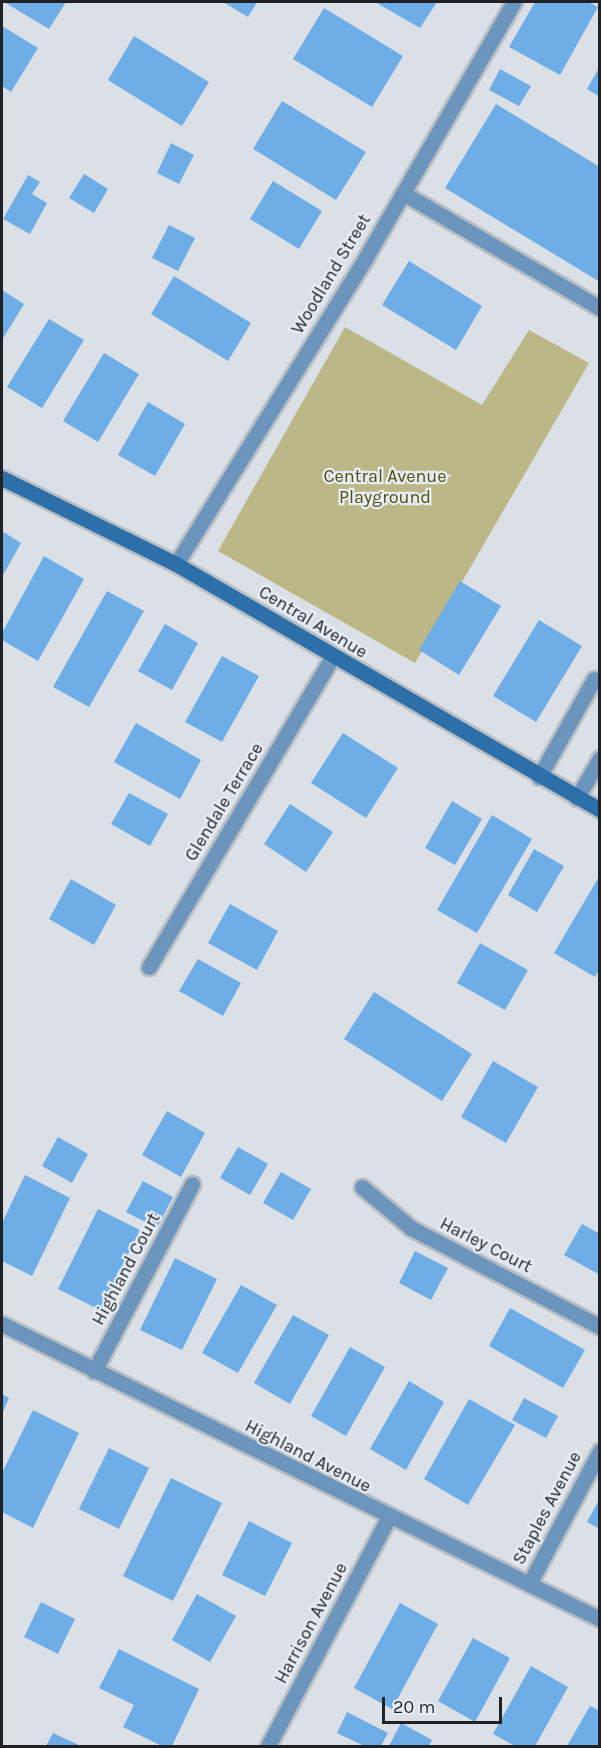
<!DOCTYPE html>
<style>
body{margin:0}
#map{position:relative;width:601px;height:1748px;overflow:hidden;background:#dae0e6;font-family:Karla,sans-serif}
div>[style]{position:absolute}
.green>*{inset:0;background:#bbb786}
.building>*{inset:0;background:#6fade7}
.roads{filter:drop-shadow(2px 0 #b8bec3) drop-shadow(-2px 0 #b8bec3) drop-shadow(0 2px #b8bec3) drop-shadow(0 -2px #b8bec3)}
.lane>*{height:15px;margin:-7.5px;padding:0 7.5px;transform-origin:7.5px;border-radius:7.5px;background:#6c95bd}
.street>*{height:15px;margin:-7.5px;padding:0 7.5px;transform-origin:7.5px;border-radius:7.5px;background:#6c95bd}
.secondary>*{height:15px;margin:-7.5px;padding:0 7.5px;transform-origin:7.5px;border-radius:7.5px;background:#2d70a9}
span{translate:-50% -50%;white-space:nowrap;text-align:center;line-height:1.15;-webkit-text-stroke:4.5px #e7edf4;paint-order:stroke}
.street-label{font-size:18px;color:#1f2124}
.park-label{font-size:18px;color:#534d0c}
.frame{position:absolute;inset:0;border:3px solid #1f2124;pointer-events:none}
.scale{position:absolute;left:382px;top:1697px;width:120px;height:27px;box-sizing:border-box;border:3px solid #1f2124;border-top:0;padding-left:8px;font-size:18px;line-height:21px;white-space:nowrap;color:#1f2124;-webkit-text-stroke:4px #e7edf4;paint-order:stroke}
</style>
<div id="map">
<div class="green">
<i style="clip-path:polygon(345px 327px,482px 405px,529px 330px,589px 363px,415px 663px,218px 551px)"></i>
</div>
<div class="building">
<i style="clip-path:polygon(4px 2px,66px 2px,49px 29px)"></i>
<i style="clip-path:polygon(223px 2px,257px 2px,248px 17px)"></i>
<i style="clip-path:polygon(375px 2px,437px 2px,420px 28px)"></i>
<i style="clip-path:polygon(535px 2px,588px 2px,598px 7px,560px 75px,509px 47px)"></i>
<i style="clip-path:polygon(324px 8px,403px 56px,372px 107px,293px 59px)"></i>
<i style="clip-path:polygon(2px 26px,38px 48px,11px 92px,2px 86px)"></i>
<i style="clip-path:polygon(134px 36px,209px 82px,182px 126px,108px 80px)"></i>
<i style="clip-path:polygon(600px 66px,600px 97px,587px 89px)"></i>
<i style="clip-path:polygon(500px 69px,531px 86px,519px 106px,489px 90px)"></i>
<i style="clip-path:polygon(282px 101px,366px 152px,336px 200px,253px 149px)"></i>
<i style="clip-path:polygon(496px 104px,600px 167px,600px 282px,445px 188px)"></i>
<i style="clip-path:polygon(171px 143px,194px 155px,179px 184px,157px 173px)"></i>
<i style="clip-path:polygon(84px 174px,108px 189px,94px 213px,69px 198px)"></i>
<i style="clip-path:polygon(28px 175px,40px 182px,32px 194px,47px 203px,30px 234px,3px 219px)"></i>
<i style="clip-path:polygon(273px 181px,322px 211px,299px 249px,250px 219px)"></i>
<i style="clip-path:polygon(169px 225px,195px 238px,178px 271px,152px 258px)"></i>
<i style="clip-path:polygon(409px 261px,482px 306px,456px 350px,382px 305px)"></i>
<i style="clip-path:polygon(174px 276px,251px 323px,228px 361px,151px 314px)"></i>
<i style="clip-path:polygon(2px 290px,24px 304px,2px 340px)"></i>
<i style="clip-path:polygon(49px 319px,84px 340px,42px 408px,7px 387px)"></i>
<i style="clip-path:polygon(104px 353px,139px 374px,98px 442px,63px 421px)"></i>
<i style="clip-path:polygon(148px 402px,185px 424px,155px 476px,118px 455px)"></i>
<i style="clip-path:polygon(2px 531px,21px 543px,2px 577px)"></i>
<i style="clip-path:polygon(44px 556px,84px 579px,38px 661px,2px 640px,2px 633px)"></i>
<i style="clip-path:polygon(460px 581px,501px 606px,459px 675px,419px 650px)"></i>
<i style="clip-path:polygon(107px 591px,144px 611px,89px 707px,53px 687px)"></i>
<i style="clip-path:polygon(539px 620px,582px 646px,536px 722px,493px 696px)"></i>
<i style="clip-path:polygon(165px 624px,198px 643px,172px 690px,138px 671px)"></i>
<i style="clip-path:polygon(222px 656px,259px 676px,222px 742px,185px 722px)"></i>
<i style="clip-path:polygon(136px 723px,201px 760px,180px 799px,114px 762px)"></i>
<i style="clip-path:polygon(343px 733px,398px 768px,366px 818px,311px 783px)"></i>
<i style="clip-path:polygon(129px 793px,168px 814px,150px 846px,111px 824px)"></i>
<i style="clip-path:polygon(452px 801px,482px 819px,455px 865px,425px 848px)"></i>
<i style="clip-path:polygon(290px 804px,333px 832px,306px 872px,264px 844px)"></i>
<i style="clip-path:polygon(492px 815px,532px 839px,477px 933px,437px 910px)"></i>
<i style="clip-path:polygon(534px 849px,564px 866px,537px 912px,508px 895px)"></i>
<i style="clip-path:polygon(600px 875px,600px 969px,595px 977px,554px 953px)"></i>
<i style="clip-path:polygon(71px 879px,116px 905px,94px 945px,49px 919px)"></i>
<i style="clip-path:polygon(230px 904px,278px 931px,257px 970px,208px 943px)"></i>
<i style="clip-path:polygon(480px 943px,528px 970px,505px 1010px,457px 983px)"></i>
<i style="clip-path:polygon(198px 959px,241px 983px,223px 1016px,179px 991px)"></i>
<i style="clip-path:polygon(374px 992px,472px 1054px,442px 1101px,344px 1039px)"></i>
<i style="clip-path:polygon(493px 1061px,538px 1087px,506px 1143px,461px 1117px)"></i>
<i style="clip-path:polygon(167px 1111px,205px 1133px,181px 1177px,142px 1155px)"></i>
<i style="clip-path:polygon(58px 1137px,88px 1154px,72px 1183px,42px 1166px)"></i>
<i style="clip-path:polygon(238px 1147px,268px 1164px,250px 1195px,220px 1178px)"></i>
<i style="clip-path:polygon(281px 1172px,311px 1189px,293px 1220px,263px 1203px)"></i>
<i style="clip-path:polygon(25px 1175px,70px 1198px,32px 1276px,2px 1261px,2px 1223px)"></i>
<i style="clip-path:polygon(143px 1181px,173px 1197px,157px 1228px,126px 1212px)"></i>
<i style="clip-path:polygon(98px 1209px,140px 1230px,100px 1310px,58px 1289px)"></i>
<i style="clip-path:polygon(582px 1224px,600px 1234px,600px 1275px,564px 1255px)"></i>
<i style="clip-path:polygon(415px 1251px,448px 1268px,431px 1300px,399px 1283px)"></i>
<i style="clip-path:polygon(175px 1258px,217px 1279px,182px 1350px,140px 1330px)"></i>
<i style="clip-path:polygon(241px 1285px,277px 1305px,238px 1373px,202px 1353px)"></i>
<i style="clip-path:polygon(510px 1308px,585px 1350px,563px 1388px,489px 1346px)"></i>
<i style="clip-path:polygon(293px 1315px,329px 1335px,290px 1404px,254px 1383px)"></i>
<i style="clip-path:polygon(350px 1347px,385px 1367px,346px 1436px,311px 1416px)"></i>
<i style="clip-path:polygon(409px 1381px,444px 1402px,406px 1470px,370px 1449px)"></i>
<i style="clip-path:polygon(2px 1394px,9px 1398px,2px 1414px)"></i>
<i style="clip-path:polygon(524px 1398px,558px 1416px,546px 1438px,512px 1420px)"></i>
<i style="clip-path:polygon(469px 1399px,515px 1425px,468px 1505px,424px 1479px)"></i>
<i style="clip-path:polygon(33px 1410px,79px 1433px,33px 1528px,2px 1512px,2px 1473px)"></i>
<i style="clip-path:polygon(109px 1448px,149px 1468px,119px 1529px,79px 1509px)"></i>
<i style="clip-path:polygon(171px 1478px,222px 1503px,173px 1601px,123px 1576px)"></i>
<i style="clip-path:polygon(600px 1498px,600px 1529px,587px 1522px)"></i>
<i style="clip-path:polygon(249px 1521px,292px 1543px,265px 1596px,222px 1575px)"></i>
<i style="clip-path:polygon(197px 1594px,236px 1616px,210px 1662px,172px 1640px)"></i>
<i style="clip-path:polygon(41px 1602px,75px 1619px,58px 1654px,24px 1637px)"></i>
<i style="clip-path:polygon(400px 1603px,438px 1624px,392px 1709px,354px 1688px)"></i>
<i style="clip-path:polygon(473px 1638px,510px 1658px,475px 1722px,438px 1701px)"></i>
<i style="clip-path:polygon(119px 1649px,199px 1689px,172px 1746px,162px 1746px,123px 1727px,134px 1705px,99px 1688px)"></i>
<i style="clip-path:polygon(531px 1666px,568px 1687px,535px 1746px,515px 1746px,493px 1734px)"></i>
<i style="clip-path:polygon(590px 1706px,600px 1711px,600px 1746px,567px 1746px)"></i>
<i style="clip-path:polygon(347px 1712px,388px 1733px,381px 1746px,364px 1746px,337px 1733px)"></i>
<i style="clip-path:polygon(401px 1723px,432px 1740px,429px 1746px,389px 1746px)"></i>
<i style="clip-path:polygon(53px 1733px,81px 1746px,46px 1746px)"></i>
</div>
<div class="roads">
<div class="lane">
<i style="left:403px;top:193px;width:228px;rotate:30.3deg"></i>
<i style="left:539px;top:777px;width:112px;rotate:-60.7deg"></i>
<i style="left:577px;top:798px;width:46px;rotate:-60.1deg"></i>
</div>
<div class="street">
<i style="left:176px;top:564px;width:361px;rotate:-58.2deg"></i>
<i style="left:366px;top:257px;width:295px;rotate:-59.9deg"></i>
<i style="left:149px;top:967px;width:361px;rotate:-59.4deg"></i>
<i style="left:362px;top:1187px;width:64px;rotate:39.9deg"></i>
<i style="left:411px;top:1228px;width:213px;rotate:27.6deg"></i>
<i style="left:2px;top:1324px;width:667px;rotate:26.26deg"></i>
<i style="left:94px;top:1371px;width:211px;rotate:-62.3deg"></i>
<i style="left:529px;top:1584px;width:151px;rotate:-61.9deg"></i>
<i style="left:268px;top:1746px;width:258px;rotate:-62.2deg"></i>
</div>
<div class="secondary">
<i style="left:2px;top:478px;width:194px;rotate:26.3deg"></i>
<i style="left:176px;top:564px;width:490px;rotate:30.1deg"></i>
</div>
</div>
<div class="street-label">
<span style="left:331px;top:274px;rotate:-59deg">Woodland Street</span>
<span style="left:313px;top:622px;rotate:31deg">Central Avenue</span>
<span style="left:224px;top:802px;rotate:-59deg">Glendale Terrace</span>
<span style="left:486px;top:1245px;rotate:27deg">Harley Court</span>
<span style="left:126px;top:1269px;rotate:-62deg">Highland Court</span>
<span style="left:308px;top:1456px;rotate:27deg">Highland Avenue</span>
<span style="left:547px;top:1508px;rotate:-62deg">Staples Avenue</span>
<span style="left:311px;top:1623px;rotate:-62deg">Harrison Avenue</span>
</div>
<div class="park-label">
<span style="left:385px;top:487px">Central Avenue<br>Playground</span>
</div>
<div class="frame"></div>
<div class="scale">20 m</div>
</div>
